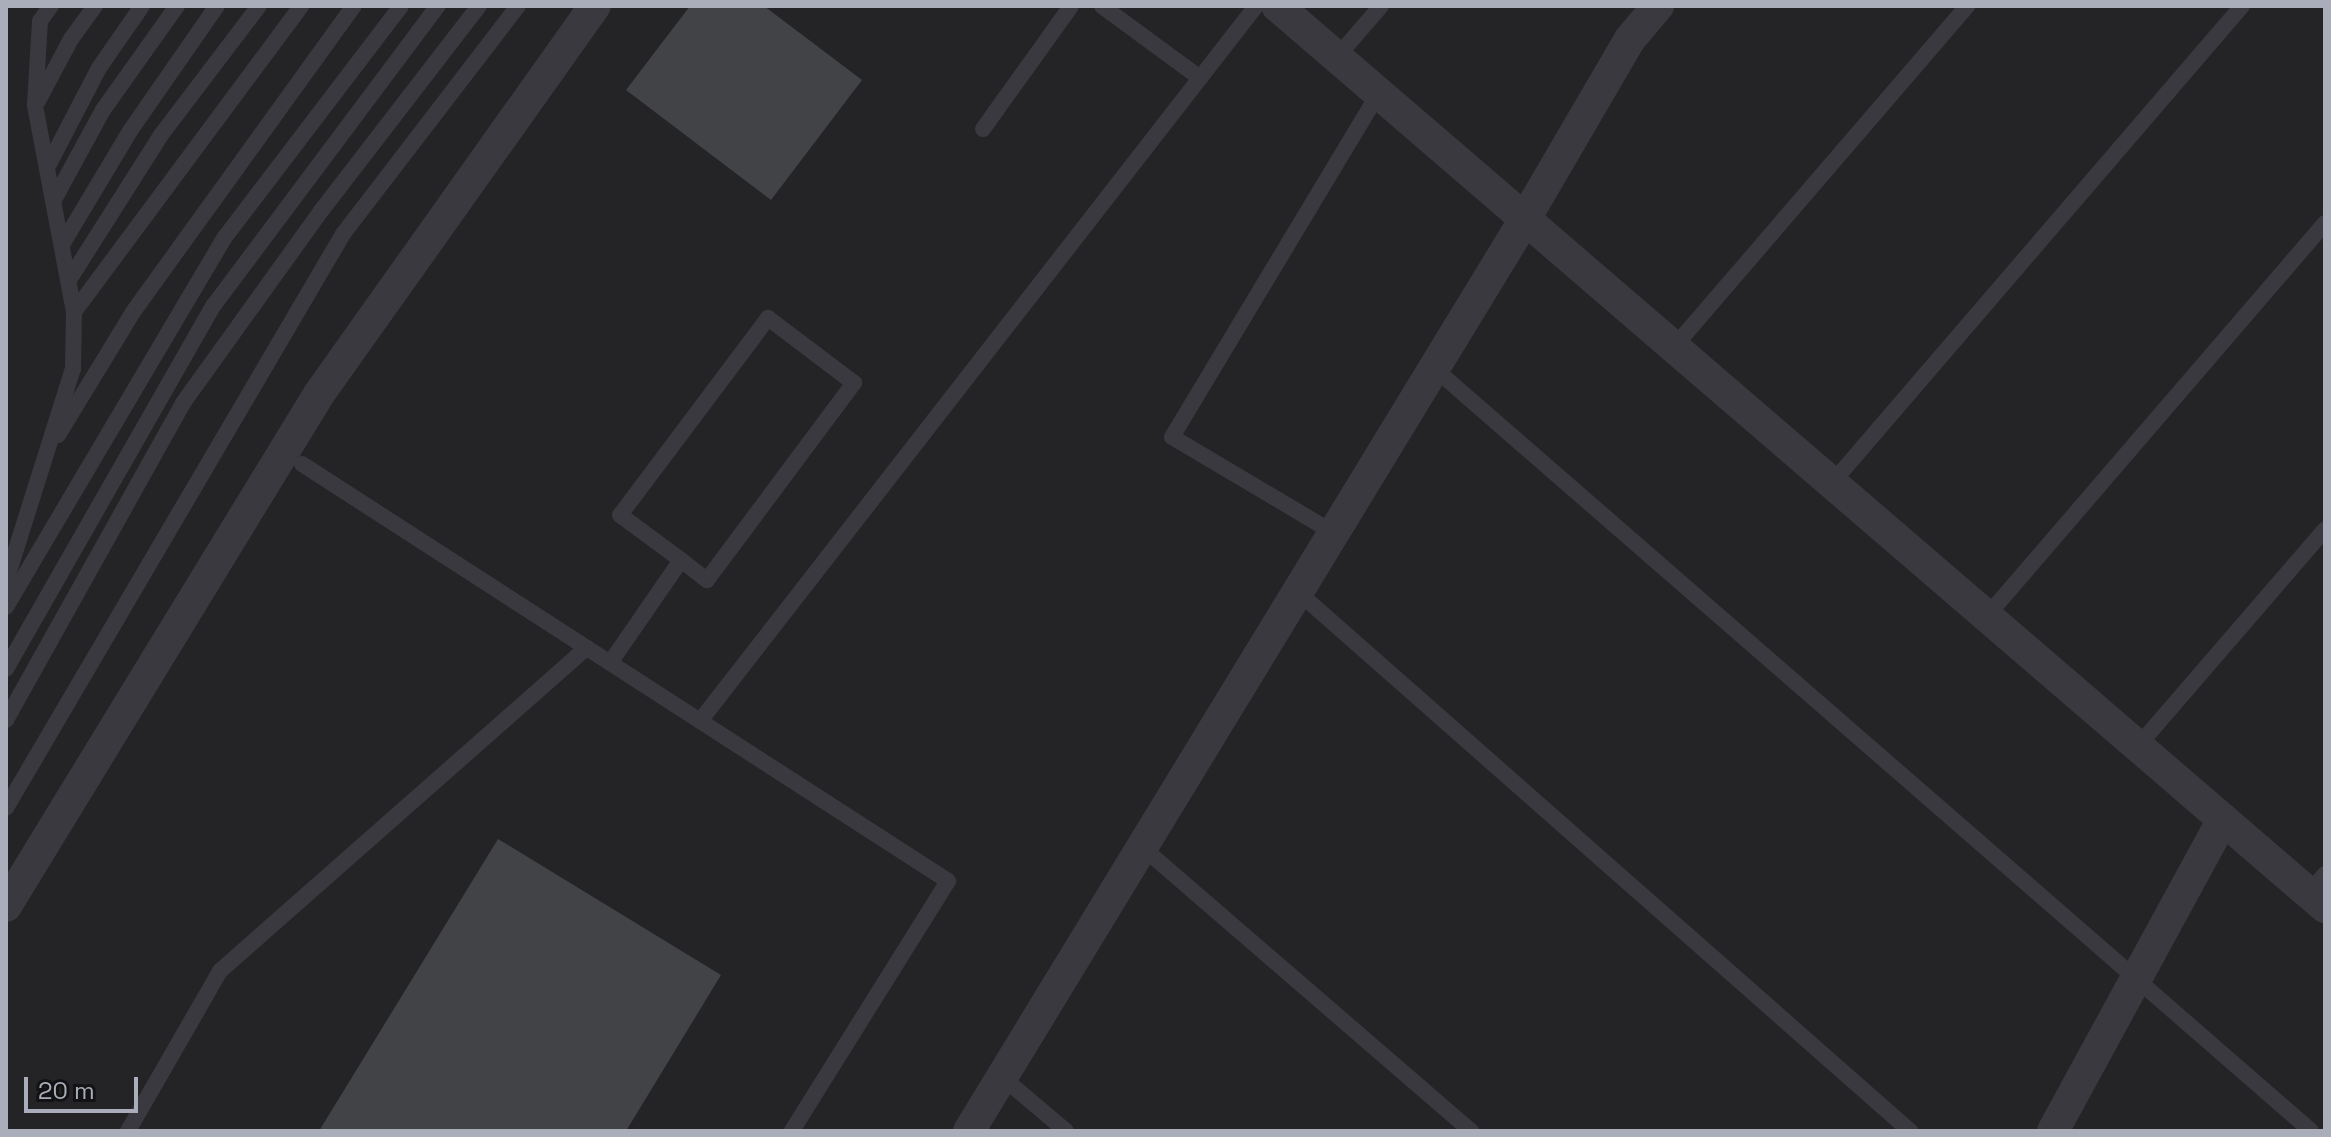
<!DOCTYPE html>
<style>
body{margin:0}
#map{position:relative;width:2331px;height:1137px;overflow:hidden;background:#18181a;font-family:"Space Grotesk",sans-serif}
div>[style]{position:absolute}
.built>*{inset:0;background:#242427}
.building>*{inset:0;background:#424347}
.lane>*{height:16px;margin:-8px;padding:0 8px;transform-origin:8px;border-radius:8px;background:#39393f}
.street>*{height:32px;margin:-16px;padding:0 16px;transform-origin:16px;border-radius:16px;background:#39393f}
span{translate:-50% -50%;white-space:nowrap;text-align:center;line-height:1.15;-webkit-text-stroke:6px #131315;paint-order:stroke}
.frame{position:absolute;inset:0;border:8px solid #aaaeba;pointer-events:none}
.scale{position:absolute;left:24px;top:1077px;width:114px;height:36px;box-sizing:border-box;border:4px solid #aaaeba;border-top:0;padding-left:10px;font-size:24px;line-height:28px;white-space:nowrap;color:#aaaeba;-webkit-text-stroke:6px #131315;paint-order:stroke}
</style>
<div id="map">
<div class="built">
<i style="clip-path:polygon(6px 6px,2325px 6px,2325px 1131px,6px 1131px)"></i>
</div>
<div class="building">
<i style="clip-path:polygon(690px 6px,764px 6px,862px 80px,771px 200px,626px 90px)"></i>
<i style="clip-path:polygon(498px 839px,721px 975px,626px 1131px,319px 1131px)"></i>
</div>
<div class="lane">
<i style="left:1102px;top:6px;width:122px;rotate:36.3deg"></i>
<i style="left:1337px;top:57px;width:67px;rotate:-49.2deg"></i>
<i style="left:38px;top:101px;width:70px;rotate:-62deg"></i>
<i style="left:71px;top:39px;width:41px;rotate:-54deg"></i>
<i style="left:983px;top:129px;width:151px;rotate:-54.4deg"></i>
<i style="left:49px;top:164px;width:108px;rotate:-62.5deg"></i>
<i style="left:99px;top:68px;width:75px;rotate:-55.3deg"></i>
<i style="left:55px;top:198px;width:100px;rotate:-61.4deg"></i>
<i style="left:103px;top:110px;width:128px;rotate:-54.6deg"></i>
<i style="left:63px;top:243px;width:131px;rotate:-59.1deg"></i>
<i style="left:130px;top:131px;width:152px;rotate:-55.2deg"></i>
<i style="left:69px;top:280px;width:172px;rotate:-57.6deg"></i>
<i style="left:161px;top:135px;width:162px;rotate:-52.8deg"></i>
<i style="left:74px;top:312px;width:381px;rotate:-53.4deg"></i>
<i style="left:1674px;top:347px;width:450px;rotate:-49.3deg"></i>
<i style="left:1434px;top:368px;width:1162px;rotate:41.02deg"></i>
<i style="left:58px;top:435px;width:144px;rotate:-58.6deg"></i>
<i style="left:133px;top:312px;width:377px;rotate:-54.2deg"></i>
<i style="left:302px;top:464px;width:769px;rotate:32.84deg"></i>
<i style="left:948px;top:881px;width:295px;rotate:122deg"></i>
<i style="left:1832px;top:483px;width:629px;rotate:-49.32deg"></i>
<i style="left:1334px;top:533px;width:188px;rotate:-149.3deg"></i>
<i style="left:1172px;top:437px;width:401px;rotate:-59deg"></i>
<i style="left:6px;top:581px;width:222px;rotate:-72.5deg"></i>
<i style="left:73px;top:369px;width:57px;rotate:-89deg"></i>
<i style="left:74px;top:312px;width:211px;rotate:-100.7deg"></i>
<i style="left:35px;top:105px;width:84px;rotate:-86.6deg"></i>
<i style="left:40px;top:21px;width:19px;rotate:-54deg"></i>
<i style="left:1298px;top:592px;width:816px;rotate:41.37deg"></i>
<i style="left:6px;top:607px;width:430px;rotate:-59.4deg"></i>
<i style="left:225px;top:237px;width:290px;rotate:-52.7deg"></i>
<i style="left:1987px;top:616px;width:518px;rotate:-49.3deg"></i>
<i style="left:610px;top:663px;width:125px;rotate:-55.4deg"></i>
<i style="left:681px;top:560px;width:33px;rotate:38deg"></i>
<i style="left:707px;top:580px;width:246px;rotate:-53.3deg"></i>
<i style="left:854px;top:383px;width:108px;rotate:-142.9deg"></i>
<i style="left:768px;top:318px;width:246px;rotate:126.9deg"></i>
<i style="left:620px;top:515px;width:76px;rotate:36.4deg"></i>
<i style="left:6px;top:669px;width:419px;rotate:-60.3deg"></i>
<i style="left:214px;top:305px;width:374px;rotate:-53.2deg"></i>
<i style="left:6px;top:720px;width:363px;rotate:-60.8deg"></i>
<i style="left:183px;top:403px;width:236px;rotate:-54.3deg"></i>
<i style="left:321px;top:211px;width:259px;rotate:-52.4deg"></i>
<i style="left:700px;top:721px;width:906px;rotate:-52.13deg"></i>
<i style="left:2138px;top:746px;width:286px;rotate:-49.2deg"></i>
<i style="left:6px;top:808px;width:666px;rotate:-59.58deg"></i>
<i style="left:343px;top:234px;width:287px;rotate:-52.5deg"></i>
<i style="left:1142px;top:847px;width:435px;rotate:40.8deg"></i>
<i style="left:2309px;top:893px;width:25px;rotate:-50deg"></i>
<i style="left:1002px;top:1077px;width:84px;rotate:40.2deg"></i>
<i style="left:128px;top:1131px;width:185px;rotate:-60.1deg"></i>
<i style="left:220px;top:971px;width:489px;rotate:-41.4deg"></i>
</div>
<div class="street">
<i style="left:1658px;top:6px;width:43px;rotate:130.3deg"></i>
<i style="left:1630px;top:39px;width:208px;rotate:120.3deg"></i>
<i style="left:1525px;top:219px;width:1055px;rotate:40.7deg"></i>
<i style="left:6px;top:906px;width:600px;rotate:-58.56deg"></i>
<i style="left:319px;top:394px;width:476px;rotate:-54.6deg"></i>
<i style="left:969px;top:1131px;width:1068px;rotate:-58.63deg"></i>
<i style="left:1525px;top:219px;width:327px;rotate:-139.3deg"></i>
<i style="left:2053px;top:1131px;width:355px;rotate:-61.4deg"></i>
</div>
<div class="frame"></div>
<div class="scale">20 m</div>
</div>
